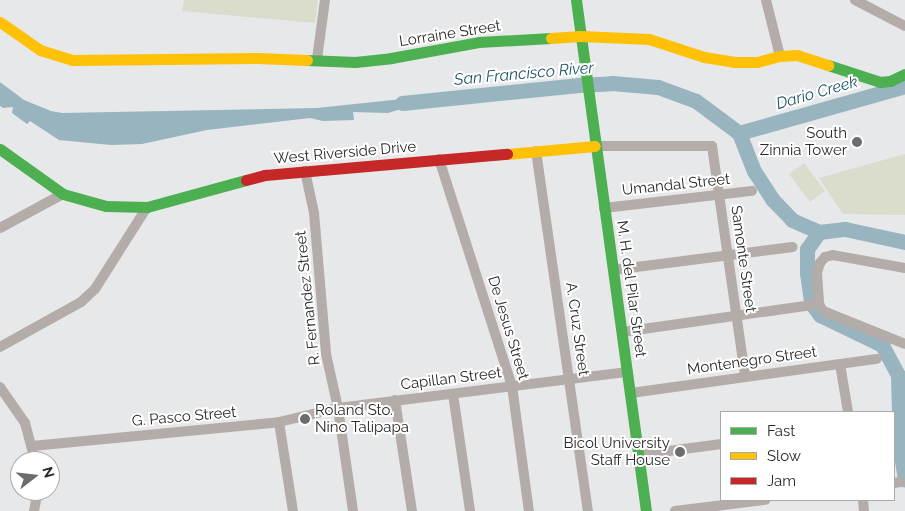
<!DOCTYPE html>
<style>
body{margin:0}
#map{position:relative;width:905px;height:511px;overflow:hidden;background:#e6e8ea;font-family:Raleway,sans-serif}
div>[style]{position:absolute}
.green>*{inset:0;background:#dadccc}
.water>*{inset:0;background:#97b4bf}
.river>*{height:15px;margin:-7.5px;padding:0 7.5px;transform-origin:7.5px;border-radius:7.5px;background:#97b4bf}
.street>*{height:10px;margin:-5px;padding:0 5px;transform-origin:5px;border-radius:5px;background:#b4aca9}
.fast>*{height:11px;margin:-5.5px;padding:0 5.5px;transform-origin:5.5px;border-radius:5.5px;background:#4caf50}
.slow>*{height:11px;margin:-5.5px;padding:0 5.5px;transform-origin:5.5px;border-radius:5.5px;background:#ffc107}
.jam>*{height:11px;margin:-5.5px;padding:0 5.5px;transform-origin:5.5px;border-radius:5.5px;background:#c62828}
.dots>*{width:14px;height:14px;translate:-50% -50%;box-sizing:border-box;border:2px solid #fff;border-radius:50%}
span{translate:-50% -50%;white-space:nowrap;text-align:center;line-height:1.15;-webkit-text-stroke:4px #fff;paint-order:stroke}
.street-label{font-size:15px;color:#292a2b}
.poi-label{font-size:15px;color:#292a2b}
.right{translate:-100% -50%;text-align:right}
.left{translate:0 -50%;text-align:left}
.water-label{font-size:16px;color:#1d5466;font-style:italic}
.legend{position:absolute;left:720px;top:411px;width:175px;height:90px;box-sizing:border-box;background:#fff;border:1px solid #a9aaaa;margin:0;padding:6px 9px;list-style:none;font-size:15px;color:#292a2b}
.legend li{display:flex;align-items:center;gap:10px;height:25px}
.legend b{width:25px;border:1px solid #a9aaaa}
.north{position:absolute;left:10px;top:451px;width:50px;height:50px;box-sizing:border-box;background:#fff;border:1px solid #a9aaaa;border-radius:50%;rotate:74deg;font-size:14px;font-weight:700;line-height:20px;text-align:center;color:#292a2b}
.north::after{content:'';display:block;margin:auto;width:18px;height:22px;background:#6b6c6e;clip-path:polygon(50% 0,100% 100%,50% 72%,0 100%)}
</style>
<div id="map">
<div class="green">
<i style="clip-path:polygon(184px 0,318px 0,315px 23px,182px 11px)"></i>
<i style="clip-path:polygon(905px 154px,905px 215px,843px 214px,819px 178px)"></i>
<i style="clip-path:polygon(804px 163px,825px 191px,810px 202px,789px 174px)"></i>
</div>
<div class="water">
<i style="clip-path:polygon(0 82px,24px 100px,51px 111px,62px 113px,317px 108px,421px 97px,421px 103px,388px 113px,353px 112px,354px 120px,323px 121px,310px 118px,207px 130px,142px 144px,111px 145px,59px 140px,30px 121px,27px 124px,12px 113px,13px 107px,3px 108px,0 106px)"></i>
</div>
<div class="river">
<i style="left:402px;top:103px;width:178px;rotate:-5.8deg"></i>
<i style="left:579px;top:85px;width:33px;rotate:-3deg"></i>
<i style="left:612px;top:83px;width:46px;rotate:5deg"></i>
<i style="left:658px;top:87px;width:40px;rotate:20.2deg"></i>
<i style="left:696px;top:101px;width:54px;rotate:36.7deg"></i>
<i style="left:739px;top:133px;width:41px;rotate:68.5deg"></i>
<i style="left:754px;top:171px;width:33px;rotate:57deg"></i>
<i style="left:772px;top:199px;width:29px;rotate:46deg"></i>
<i style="left:792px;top:220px;width:30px;rotate:24deg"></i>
<i style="left:819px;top:232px;width:26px;rotate:-7deg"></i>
<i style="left:845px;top:229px;width:61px;rotate:12.2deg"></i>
<i style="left:739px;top:133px;width:173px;rotate:-15.8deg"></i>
<i style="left:819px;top:232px;width:21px;rotate:125deg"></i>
<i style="left:807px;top:249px;width:24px;rotate:90deg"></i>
<i style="left:807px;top:273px;width:30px;rotate:82deg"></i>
<i style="left:811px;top:303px;width:15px;rotate:53deg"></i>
<i style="left:820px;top:315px;width:69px;rotate:25.8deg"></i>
<i style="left:882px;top:345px;width:34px;rotate:62deg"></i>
<i style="left:898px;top:375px;width:73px;rotate:88.4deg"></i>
<i style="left:900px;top:448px;width:32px;rotate:81deg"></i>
</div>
<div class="street">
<i style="left:766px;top:0;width:58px;rotate:76deg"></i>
<i style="left:855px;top:0;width:56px;rotate:27.5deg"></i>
<i style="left:317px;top:59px;width:60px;rotate:-82.3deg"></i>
<i style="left:595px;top:146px;width:117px"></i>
<i style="left:712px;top:146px;width:232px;rotate:81.8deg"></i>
<i style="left:536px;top:151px;width:364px;rotate:81.8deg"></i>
<i style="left:439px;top:159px;width:238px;rotate:72.2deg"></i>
<i style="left:512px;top:386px;width:126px;rotate:82.3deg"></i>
<i style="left:305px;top:171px;width:43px;rotate:77.9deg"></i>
<i style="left:314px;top:213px;width:142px;rotate:85.1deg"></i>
<i style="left:326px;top:354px;width:55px;rotate:77.5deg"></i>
<i style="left:338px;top:408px;width:104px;rotate:81.7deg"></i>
<i style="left:604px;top:208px;width:149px;rotate:-6.6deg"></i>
<i style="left:0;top:228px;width:72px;rotate:-28.4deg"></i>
<i style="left:905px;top:268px;width:73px;rotate:-169.8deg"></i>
<i style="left:833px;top:255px;width:8px;rotate:166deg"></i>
<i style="left:825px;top:257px;width:8px;rotate:130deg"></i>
<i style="left:820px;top:263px;width:10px;rotate:107deg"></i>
<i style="left:817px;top:273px;width:31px;rotate:86deg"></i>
<i style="left:819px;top:304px;width:8px;rotate:60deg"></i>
<i style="left:823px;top:311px;width:88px;rotate:21.9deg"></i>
<i style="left:613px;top:270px;width:181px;rotate:-7.3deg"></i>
<i style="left:622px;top:332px;width:199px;rotate:-8.1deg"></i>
<i style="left:0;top:347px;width:93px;rotate:-29.1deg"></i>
<i style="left:81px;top:302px;width:19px;rotate:-43deg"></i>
<i style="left:95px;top:289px;width:97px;rotate:-57.6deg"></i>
<i style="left:840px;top:364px;width:49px;rotate:80.5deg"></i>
<i style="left:0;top:387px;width:44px;rotate:55.2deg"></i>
<i style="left:25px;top:423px;width:39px;rotate:75deg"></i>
<i style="left:631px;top:393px;width:248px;rotate:-7.9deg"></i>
<i style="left:453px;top:394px;width:118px;rotate:81.7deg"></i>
<i style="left:395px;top:400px;width:112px;rotate:81.3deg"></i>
<i style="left:279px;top:422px;width:90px;rotate:81.1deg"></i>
<i style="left:32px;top:446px;width:248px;rotate:-5.5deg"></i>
<i style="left:279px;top:422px;width:61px;rotate:-13.3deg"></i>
<i style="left:338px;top:408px;width:292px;rotate:-7.1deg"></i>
<i style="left:639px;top:455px;width:83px;rotate:-7.6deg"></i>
<i style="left:894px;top:483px;width:6px;rotate:-9deg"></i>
<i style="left:863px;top:500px;width:11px;rotate:85deg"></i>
<i style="left:34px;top:511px;width:20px;rotate:-79deg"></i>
<i style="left:675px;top:511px;width:91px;rotate:-7deg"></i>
</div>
<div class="fast">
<i style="left:576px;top:0;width:516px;rotate:82.2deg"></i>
<i style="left:307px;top:60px;width:48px;rotate:2.4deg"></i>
<i style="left:355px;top:62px;width:36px;rotate:-6deg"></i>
<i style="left:391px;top:58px;width:89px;rotate:-10.3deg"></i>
<i style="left:479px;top:42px;width:72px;rotate:-3.2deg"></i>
<i style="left:828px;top:65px;width:55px;rotate:18.1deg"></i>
<i style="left:880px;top:82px;width:10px;rotate:-6deg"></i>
<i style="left:890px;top:81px;width:17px;rotate:-25deg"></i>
<i style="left:0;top:149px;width:77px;rotate:35.5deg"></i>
<i style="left:63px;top:194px;width:45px;rotate:15.6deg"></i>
<i style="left:106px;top:206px;width:41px;rotate:1.4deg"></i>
<i style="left:147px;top:207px;width:103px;rotate:-15.3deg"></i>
</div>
<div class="slow">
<i style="left:0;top:22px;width:49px;rotate:35deg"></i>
<i style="left:40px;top:50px;width:34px;rotate:17deg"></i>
<i style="left:73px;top:60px;width:184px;rotate:-0.6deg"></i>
<i style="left:257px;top:58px;width:50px;rotate:2.3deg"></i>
<i style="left:551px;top:38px;width:29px;rotate:-4deg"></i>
<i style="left:580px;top:36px;width:69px;rotate:2.5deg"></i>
<i style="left:649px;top:39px;width:58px;rotate:18.1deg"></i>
<i style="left:704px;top:57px;width:30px;rotate:9deg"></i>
<i style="left:734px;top:62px;width:23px"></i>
<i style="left:757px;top:62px;width:24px;rotate:-15deg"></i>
<i style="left:780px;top:56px;width:17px;rotate:-3deg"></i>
<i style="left:797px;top:55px;width:33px;rotate:18deg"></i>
<i style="left:507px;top:154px;width:88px;rotate:-5.2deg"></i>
</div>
<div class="jam">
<i style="left:246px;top:180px;width:20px;rotate:-15deg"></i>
<i style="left:265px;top:175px;width:243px;rotate:-5deg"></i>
</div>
<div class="dots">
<i style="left:857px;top:142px;background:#6b6c6e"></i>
<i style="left:305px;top:419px;background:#6b6c6e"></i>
<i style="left:680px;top:452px;background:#6b6c6e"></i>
</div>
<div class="street-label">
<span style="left:450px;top:34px;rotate:-9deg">Lorraine Street</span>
<span style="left:345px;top:153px;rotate:-5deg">West Riverside Drive</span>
<span style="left:676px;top:185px;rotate:-6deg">Umandal Street</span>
<span style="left:743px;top:259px;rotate:82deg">Samonte Street</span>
<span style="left:631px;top:289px;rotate:82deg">M. H. del Pilar Street</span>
<span style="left:308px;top:298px;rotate:-96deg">R. Fernandez Street</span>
<span style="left:508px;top:328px;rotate:73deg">De Jesus Street</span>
<span style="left:577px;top:329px;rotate:82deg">A. Cruz Street</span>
<span style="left:752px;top:361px;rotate:-8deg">Montenegro Street</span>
<span style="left:451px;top:379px;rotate:-7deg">Capillan Street</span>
<span style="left:184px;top:417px;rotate:-5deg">G. Pasco Street</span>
</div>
<div class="poi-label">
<span class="right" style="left:847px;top:142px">South<br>Zinnia Tower</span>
<span class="left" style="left:315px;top:419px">Roland Sto.<br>Nino Talipapa</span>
<span class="right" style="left:670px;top:452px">Bicol University<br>Staff House</span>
</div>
<div class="water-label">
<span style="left:524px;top:74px;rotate:-5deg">San Francisco River</span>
<span style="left:817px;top:93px;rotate:-16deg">Dario Creek</span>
</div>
<ul class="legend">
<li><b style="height:6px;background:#4caf50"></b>Fast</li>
<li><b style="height:6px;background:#ffc107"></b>Slow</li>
<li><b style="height:6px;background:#c62828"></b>Jam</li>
</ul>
<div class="north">N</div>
</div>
